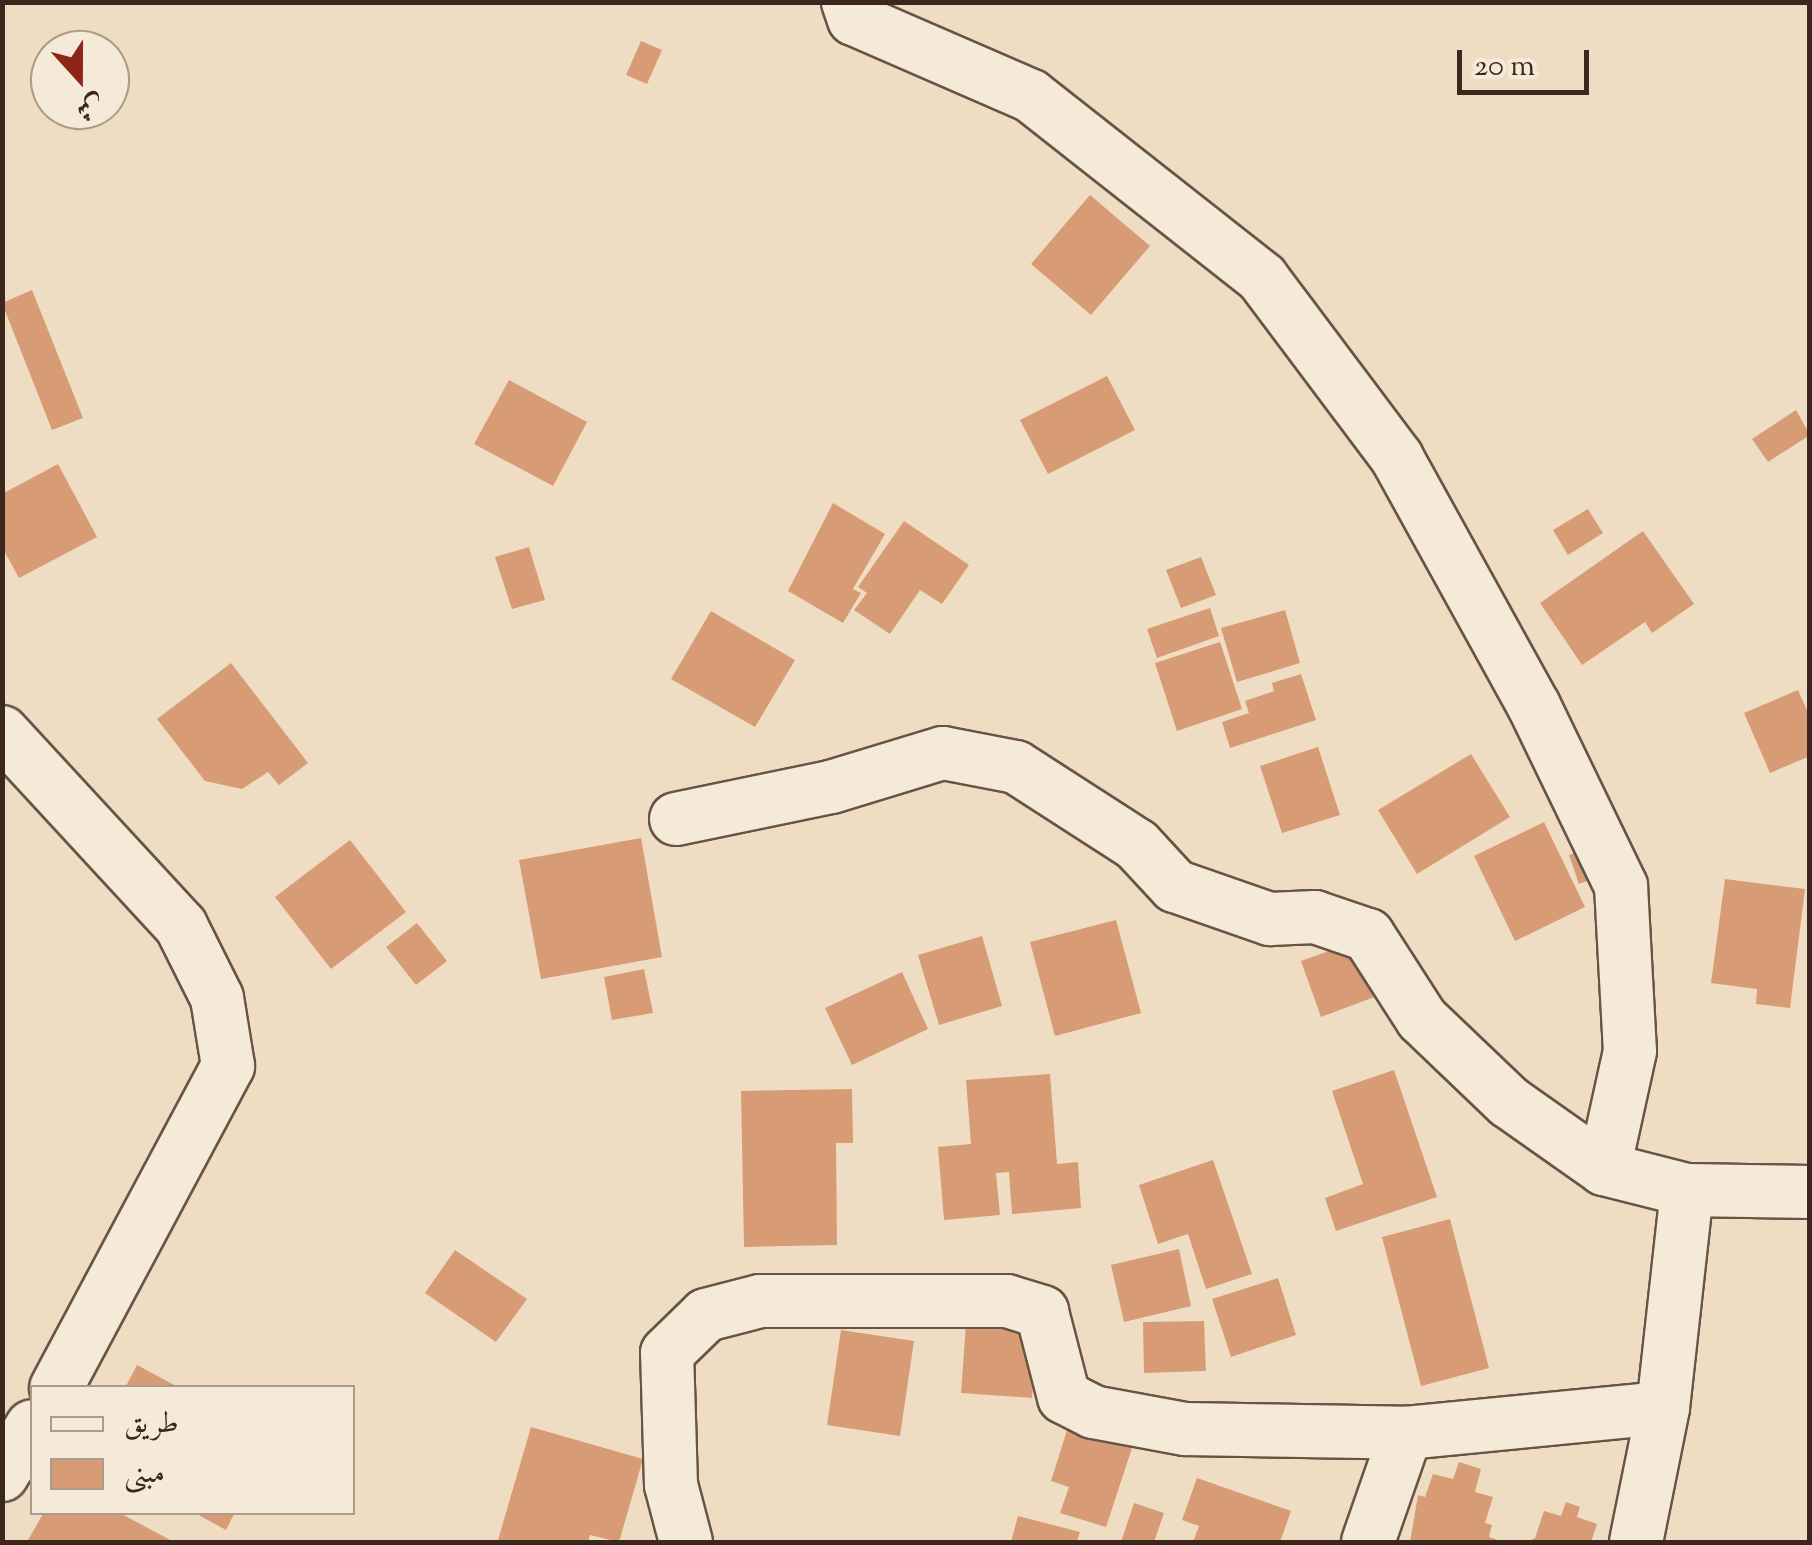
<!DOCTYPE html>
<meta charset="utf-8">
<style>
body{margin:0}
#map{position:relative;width:1812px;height:1545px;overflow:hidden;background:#efddc3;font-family:"Sorts Mill Goudy",Amiri,serif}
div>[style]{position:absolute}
.building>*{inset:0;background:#d79c76}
.roads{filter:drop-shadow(2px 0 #685445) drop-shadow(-2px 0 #685445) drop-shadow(0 2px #685445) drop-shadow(0 -2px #685445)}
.street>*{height:52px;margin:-26px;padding:0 26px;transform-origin:26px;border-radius:26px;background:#f5e9d8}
span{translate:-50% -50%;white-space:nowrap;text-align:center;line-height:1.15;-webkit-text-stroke:9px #f5e9d8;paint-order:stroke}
.frame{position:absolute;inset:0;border:5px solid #3b271b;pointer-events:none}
.legend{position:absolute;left:30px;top:1385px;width:325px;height:130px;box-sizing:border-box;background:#f5e9d8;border:2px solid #ab9b8c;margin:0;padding:12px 18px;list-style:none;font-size:30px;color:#3b271b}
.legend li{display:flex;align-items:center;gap:20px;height:50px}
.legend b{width:50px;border:2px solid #ab9b8c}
.north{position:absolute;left:30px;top:30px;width:100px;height:100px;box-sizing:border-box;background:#f5e9d8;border:2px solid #ab9b8c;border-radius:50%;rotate:159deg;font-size:28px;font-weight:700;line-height:40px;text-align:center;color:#3b271b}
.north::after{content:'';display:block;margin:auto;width:35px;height:45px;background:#8f2418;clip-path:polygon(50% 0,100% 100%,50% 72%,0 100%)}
.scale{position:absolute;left:1457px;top:50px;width:132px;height:45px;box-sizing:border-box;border:5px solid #3b271b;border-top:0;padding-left:12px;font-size:30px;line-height:35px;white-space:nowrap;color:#3b271b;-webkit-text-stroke:8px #f5e9d8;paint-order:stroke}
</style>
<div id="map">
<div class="building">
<i style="clip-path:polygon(641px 41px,662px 50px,647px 84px,626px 75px)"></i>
<i style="clip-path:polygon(1090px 195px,1150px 246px,1091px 315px,1031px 264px)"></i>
<i style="clip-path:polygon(32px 290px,83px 418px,52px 430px,2px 303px)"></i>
<i style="clip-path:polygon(1107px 376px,1135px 430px,1048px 474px,1020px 420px)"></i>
<i style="clip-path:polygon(509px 380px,587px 422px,553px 486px,474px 444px)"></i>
<i style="clip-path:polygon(1796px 410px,1810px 435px,1768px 462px,1752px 439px)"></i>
<i style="clip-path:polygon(58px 464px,97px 537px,19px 578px,2px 547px,2px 494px)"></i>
<i style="clip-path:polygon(833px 503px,885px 534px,853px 589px,861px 593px,843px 623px,788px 591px)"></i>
<i style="clip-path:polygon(1588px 509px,1603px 533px,1568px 555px,1553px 530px)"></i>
<i style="clip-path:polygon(904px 521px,969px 565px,942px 604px,920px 590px,890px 634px,854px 610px,867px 593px,858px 587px)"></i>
<i style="clip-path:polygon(1643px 531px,1694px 604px,1652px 633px,1645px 622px,1582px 665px,1540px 603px)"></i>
<i style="clip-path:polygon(529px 547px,545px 600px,512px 609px,495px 557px)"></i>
<i style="clip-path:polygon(1201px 557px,1216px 595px,1181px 608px,1166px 570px)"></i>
<i style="clip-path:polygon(1210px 608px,1219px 636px,1157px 658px,1147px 629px)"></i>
<i style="clip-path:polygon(1285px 610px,1300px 663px,1237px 682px,1221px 628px)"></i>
<i style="clip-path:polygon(711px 611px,795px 660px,755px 727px,671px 679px)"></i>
<i style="clip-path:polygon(1220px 642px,1242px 709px,1177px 731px,1155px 663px)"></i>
<i style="clip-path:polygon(231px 663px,308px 763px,279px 785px,268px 772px,242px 789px,205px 781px,157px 719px)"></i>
<i style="clip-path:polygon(1301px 674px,1316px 720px,1230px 748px,1222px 722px,1249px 713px,1245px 701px,1274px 691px,1272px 683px)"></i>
<i style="clip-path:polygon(1798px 690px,1810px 717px,1810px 756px,1770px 773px,1744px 713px)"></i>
<i style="clip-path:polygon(1318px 747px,1340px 815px,1282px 833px,1260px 766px)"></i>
<i style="clip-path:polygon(1471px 754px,1510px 817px,1417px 874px,1378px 810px)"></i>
<i style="clip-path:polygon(1544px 822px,1585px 907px,1515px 941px,1474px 856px)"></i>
<i style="clip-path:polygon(641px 838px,662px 957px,541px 979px,519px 860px)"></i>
<i style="clip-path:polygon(350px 840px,406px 912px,331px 969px,275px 897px)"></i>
<i style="clip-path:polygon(1588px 848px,1598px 877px,1579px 884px,1569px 855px)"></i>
<i style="clip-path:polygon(1725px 879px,1805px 889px,1790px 1008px,1756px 1004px,1757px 989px,1711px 983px)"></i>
<i style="clip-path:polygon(1116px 920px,1141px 1013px,1055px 1036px,1030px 942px)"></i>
<i style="clip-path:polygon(417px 923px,447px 961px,416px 985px,386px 947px)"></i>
<i style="clip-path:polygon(982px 936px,1002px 1006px,939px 1025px,918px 955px)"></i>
<i style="clip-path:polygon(1357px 941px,1377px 996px,1321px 1017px,1301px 961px)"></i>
<i style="clip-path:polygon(644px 969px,653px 1013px,612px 1020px,604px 977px)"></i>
<i style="clip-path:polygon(902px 972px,928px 1029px,852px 1065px,825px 1008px)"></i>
<i style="clip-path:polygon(1394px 1070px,1437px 1197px,1336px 1231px,1325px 1198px,1363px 1184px,1332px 1091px)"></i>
<i style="clip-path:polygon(1050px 1074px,1057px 1164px,1078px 1162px,1081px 1208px,1012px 1214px,1009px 1172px,996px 1173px,1000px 1215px,944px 1220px,938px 1147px,971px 1144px,966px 1080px)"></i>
<i style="clip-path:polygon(852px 1089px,853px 1143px,836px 1143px,837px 1245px,744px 1247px,741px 1091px)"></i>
<i style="clip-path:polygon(1213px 1160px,1252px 1274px,1206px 1289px,1188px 1234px,1158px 1244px,1139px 1185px)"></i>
<i style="clip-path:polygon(1450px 1219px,1489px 1368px,1421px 1386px,1382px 1237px)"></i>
<i style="clip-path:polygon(1179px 1249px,1191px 1306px,1124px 1322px,1111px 1265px)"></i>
<i style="clip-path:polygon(455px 1250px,527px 1299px,496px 1342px,425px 1293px)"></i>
<i style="clip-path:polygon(1278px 1278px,1296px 1335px,1231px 1357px,1212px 1299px)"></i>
<i style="clip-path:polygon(1204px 1321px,1206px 1371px,1144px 1373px,1143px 1322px)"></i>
<i style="clip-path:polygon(966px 1324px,1037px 1328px,1032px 1398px,961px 1393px)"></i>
<i style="clip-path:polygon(841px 1330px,914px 1341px,900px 1436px,827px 1425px)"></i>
<i style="clip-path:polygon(137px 1365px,180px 1388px,125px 1388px)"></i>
<i style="clip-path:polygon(1069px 1424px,1133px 1445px,1106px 1527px,1060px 1513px,1069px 1487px,1051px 1481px)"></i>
<i style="clip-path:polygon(531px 1427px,643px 1459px,619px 1542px,590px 1535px,588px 1542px,498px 1540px)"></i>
<i style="clip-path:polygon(1459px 1462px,1481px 1469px,1475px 1492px,1493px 1497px,1485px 1523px,1492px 1525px,1489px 1537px,1503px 1542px,1410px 1542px,1418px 1495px,1425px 1497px,1433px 1474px,1453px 1479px)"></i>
<i style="clip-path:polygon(1197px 1478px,1291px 1511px,1280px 1542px,1193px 1542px,1199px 1526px,1182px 1520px)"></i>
<i style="clip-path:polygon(1566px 1502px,1580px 1507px,1577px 1517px,1597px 1524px,1591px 1542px,1526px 1542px,1535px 1538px,1544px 1511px,1561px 1516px)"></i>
<i style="clip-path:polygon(1134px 1503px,1164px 1513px,1154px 1542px,1121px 1542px)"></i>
<i style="clip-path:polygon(44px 1512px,118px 1512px,174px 1542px,27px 1542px)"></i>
<i style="clip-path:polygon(193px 1512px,235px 1512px,226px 1530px)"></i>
<i style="clip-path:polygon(1018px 1516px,1080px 1532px,1077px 1542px,1011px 1542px)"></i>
</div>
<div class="roads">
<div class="street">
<i style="left:848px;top:2px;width:18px;rotate:71deg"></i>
<i style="left:854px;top:19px;width:193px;rotate:23.5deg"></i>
<i style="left:1031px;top:96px;width:294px;rotate:38.2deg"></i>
<i style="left:1262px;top:278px;width:225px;rotate:53.1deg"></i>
<i style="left:1397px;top:458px;width:283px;rotate:61.1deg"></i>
<i style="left:1534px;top:706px;width:200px;rotate:64.2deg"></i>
<i style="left:1621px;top:886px;width:165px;rotate:86.9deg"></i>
<i style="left:1630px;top:1051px;width:121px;rotate:102.4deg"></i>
<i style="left:2px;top:732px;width:264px;rotate:47.3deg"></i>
<i style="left:181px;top:926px;width:80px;rotate:63.4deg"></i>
<i style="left:217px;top:998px;width:69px;rotate:80.8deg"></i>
<i style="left:228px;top:1066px;width:365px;rotate:118.1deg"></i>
<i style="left:676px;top:819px;width:158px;rotate:-11.7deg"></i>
<i style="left:831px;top:787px;width:117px;rotate:-16.9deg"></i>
<i style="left:943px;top:753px;width:74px;rotate:10.9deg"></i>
<i style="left:1016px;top:767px;width:144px;rotate:32.8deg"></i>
<i style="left:1137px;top:845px;width:56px;rotate:47.2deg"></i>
<i style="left:1175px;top:886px;width:101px;rotate:19.2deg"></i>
<i style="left:1270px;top:919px;width:45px;rotate:-2.5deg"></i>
<i style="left:1315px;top:917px;width:56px;rotate:18.8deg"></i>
<i style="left:1368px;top:935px;width:100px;rotate:57.3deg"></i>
<i style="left:1422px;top:1019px;width:120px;rotate:43.7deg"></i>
<i style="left:1509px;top:1102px;width:116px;rotate:35.2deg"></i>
<i style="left:1604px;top:1169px;width:86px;rotate:14.2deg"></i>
<i style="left:1687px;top:1190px;width:123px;rotate:0.9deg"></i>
<i style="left:2px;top:1475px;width:57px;rotate:-58.5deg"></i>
<i style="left:686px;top:1542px;width:59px;rotate:-104.7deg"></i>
<i style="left:671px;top:1485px;width:132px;rotate:-91.7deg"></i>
<i style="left:667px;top:1353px;width:54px;rotate:-44.3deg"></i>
<i style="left:706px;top:1315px;width:56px;rotate:-14.5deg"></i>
<i style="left:760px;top:1301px;width:247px"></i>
<i style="left:1007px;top:1301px;width:37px;rotate:17deg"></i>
<i style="left:1042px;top:1312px;width:88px;rotate:75.5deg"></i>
<i style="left:1064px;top:1397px;width:33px;rotate:27deg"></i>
<i style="left:1093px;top:1412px;width:94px;rotate:10.5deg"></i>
<i style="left:1185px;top:1429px;width:221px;rotate:1deg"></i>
<i style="left:1406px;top:1433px;width:258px;rotate:-5.6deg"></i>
<i style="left:1368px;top:1542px;width:115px;rotate:-70.8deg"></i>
<i style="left:1636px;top:1542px;width:137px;rotate:-78.6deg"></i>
<i style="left:1663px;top:1408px;width:219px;rotate:-83.7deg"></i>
</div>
</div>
<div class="frame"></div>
<ul class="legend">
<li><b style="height:12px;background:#f5e9d8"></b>طريق</li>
<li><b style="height:28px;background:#d79c76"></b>مبنى</li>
</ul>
<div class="north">ش</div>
<div class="scale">20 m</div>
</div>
